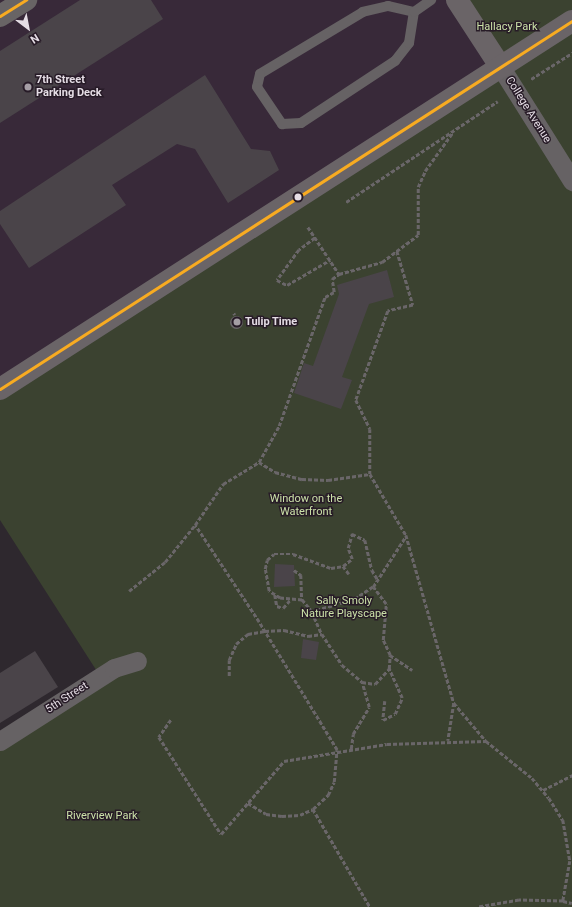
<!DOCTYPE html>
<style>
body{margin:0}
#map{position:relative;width:572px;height:907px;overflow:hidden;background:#2e282e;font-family:Roboto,sans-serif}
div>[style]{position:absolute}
.built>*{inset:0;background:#382939}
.green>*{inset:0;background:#3b4230}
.building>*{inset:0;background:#4a4449}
.path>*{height:2.5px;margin-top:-1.25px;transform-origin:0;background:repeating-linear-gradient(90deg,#6a6669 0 4px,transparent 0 6px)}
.path>.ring{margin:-1.25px;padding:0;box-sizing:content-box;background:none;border:2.5px solid #6a6669;border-radius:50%}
.lane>*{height:10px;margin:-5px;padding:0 5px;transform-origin:5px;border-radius:5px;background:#666264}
.street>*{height:19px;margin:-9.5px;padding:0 9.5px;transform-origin:9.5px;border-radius:9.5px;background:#666264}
.secondary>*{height:22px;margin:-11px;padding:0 11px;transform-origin:11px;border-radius:11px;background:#6a6467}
.primary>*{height:22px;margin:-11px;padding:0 11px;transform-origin:11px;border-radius:11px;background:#686465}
.bus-1>*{height:3px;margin:-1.5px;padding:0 1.5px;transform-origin:1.5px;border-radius:1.5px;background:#f8ab21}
.dots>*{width:11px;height:11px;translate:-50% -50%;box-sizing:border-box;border:2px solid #271b27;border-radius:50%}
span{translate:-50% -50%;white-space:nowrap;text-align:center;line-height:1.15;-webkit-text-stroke:3px #271b27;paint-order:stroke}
.park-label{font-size:11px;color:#cbe1a8}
.poi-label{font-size:11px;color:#e5dde5;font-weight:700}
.left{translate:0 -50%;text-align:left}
.street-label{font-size:11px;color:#e5dde5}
.north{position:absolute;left:8px;top:8px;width:40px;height:40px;-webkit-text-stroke:3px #271b27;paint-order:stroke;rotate:148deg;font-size:11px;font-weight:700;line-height:16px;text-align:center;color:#e5dde5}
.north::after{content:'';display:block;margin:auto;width:14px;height:18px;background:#e5dde5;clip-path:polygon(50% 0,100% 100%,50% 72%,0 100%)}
</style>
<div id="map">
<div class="built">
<i style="clip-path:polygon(0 0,572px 0,572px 21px,0 388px)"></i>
</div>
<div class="green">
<i style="clip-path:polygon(457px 0,572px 0,572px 18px,499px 64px)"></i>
<i style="clip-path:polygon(572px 21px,572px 907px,0 907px,0 741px,100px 676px,0 520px,0 389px)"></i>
</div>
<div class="building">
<i style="clip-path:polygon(80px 0,151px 0,163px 19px,0 123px,0 51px)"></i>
<i style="clip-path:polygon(205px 75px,251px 149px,270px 151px,279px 170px,228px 203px,195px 149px,177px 144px,112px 185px,126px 205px,29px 268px,0 224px,0 211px)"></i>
<i style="clip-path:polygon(387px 270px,394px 297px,369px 304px,342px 377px,352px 380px,341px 409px,294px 393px,304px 363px,313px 366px,339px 294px,337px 285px)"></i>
<i style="clip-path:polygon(275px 564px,294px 565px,295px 586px,274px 587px)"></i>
<i style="clip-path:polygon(303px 639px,319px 642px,316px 660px,301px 658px)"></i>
<i style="clip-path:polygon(35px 651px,58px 687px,0 723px,0 673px)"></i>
</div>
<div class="path">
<i style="left:531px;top:79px;width:49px;rotate:-32.4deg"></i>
<i style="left:346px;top:202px;width:182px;rotate:-33.6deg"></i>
<i style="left:308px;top:227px;width:56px;rotate:56.6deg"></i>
<i style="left:315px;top:238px;width:20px;rotate:143deg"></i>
<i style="left:299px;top:250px;width:37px;rotate:126deg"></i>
<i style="left:277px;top:280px;width:11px;rotate:27deg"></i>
<i style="left:287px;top:285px;width:50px;rotate:-30.2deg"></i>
<i style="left:397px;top:251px;width:56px;rotate:73.5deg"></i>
<i style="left:413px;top:305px;width:26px;rotate:167deg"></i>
<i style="left:388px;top:311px;width:95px;rotate:109.8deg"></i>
<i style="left:356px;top:400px;width:32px;rotate:64deg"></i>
<i style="left:370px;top:429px;width:45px;rotate:90deg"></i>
<i style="left:370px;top:474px;width:71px;rotate:59.5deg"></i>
<i style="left:406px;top:535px;width:175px;rotate:74.1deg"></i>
<i style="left:454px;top:703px;width:38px;rotate:99deg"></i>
<i style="left:234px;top:313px;width:2px;rotate:63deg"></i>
<i class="ring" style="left:231px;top:317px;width:9.5px;height:9.5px"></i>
<i style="left:259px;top:462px;width:19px;rotate:32deg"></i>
<i style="left:275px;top:472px;width:28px;rotate:15deg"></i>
<i style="left:302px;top:479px;width:26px;rotate:2deg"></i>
<i style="left:328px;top:480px;width:42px;rotate:-8.1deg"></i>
<i style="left:343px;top:566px;width:10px;rotate:53deg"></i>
<i style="left:294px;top:570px;width:9px;rotate:36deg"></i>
<i style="left:301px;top:575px;width:25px;rotate:88deg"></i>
<i style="left:373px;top:587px;width:61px;rotate:-57.1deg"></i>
<i style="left:129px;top:591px;width:46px;rotate:-38.9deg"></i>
<i style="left:165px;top:562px;width:48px;rotate:-51deg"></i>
<i style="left:275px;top:595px;width:11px;rotate:80deg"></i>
<i style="left:277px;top:606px;width:6px;rotate:18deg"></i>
<i style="left:283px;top:608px;width:11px;rotate:-49deg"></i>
<i style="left:312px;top:612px;width:16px;rotate:-130deg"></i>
<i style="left:302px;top:600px;width:22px;rotate:-175deg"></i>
<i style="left:280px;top:598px;width:13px;rotate:-148deg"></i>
<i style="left:269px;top:591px;width:22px;rotate:-100deg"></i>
<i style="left:265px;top:569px;width:9px;rotate:-77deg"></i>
<i style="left:267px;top:560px;width:9px;rotate:-41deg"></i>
<i style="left:274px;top:554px;width:19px"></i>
<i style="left:293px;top:554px;width:40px;rotate:20.2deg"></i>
<i style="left:331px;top:568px;width:12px;rotate:-9deg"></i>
<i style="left:343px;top:566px;width:11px;rotate:-38deg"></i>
<i style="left:352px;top:559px;width:12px;rotate:-110deg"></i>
<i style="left:348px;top:548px;width:15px;rotate:-74deg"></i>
<i style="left:352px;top:534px;width:14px;rotate:25deg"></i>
<i style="left:365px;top:540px;width:31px;rotate:77deg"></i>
<i style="left:372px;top:570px;width:12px;rotate:59deg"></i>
<i style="left:390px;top:655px;width:27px;rotate:34deg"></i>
<i style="left:229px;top:676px;width:16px;rotate:-90deg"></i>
<i style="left:229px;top:660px;width:17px;rotate:-66deg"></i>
<i style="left:236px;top:644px;width:16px;rotate:-40deg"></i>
<i style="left:248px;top:634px;width:17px;rotate:-10deg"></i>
<i style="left:265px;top:631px;width:19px;rotate:-3deg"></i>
<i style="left:284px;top:630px;width:25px;rotate:14deg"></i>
<i style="left:308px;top:636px;width:14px;rotate:-8deg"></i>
<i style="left:322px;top:634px;width:37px;rotate:57deg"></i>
<i style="left:342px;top:665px;width:26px;rotate:40deg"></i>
<i style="left:362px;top:682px;width:13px;rotate:9deg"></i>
<i style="left:375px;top:684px;width:21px;rotate:-47deg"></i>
<i style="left:389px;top:669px;width:14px;rotate:-86deg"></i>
<i style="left:390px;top:655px;width:17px;rotate:-115deg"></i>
<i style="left:383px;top:640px;width:36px;rotate:-85deg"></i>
<i style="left:386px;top:604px;width:21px;rotate:-127deg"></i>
<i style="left:373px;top:587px;width:22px;rotate:146deg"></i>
<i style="left:355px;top:599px;width:45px;rotate:163.2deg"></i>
<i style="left:312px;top:612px;width:24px;rotate:66deg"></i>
<i style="left:385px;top:701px;width:19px;rotate:96deg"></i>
<i style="left:383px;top:720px;width:13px;rotate:-27deg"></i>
<i style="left:395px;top:714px;width:17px;rotate:-66deg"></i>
<i style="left:402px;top:698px;width:32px;rotate:-114deg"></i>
<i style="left:454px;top:703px;width:50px;rotate:49.9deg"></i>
<i style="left:171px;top:720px;width:21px;rotate:125deg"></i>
<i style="left:159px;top:737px;width:115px;rotate:57.4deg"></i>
<i style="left:221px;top:834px;width:96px;rotate:-49.2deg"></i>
<i style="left:284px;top:761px;width:104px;rotate:-9.4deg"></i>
<i style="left:387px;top:744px;width:99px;rotate:-1.7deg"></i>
<i style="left:486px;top:741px;width:59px;rotate:38.8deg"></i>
<i style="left:532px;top:778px;width:26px;rotate:50deg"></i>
<i style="left:549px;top:798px;width:26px;rotate:58deg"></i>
<i style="left:563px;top:820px;width:42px;rotate:80.3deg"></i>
<i style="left:570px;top:861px;width:41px;rotate:99.9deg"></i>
<i style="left:563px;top:901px;width:44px;rotate:-178.7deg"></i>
<i style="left:519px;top:900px;width:41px;rotate:170.1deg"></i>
<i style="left:351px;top:749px;width:15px;rotate:-82deg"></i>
<i style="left:353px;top:734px;width:31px;rotate:-59deg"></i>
<i style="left:369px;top:707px;width:26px;rotate:-106deg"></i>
<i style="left:543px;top:790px;width:33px;rotate:-27deg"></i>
<i style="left:248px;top:803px;width:21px;rotate:31deg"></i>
<i style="left:266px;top:814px;width:16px;rotate:7deg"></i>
<i style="left:282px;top:816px;width:18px;rotate:-3deg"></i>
<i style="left:300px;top:815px;width:14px;rotate:-25deg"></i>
<i style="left:313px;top:809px;width:21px;rotate:-43deg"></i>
<i style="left:328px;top:795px;width:14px;rotate:-65deg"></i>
<i style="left:334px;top:782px;width:32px;rotate:-85deg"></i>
<i style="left:337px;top:750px;width:150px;rotate:-121.4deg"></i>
<i style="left:259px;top:622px;width:116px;rotate:-123.4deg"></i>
<i style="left:195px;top:525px;width:50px;rotate:-55.7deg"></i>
<i style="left:223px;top:484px;width:42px;rotate:-31.4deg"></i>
<i style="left:259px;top:462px;width:41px;rotate:-60.9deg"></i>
<i style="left:279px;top:426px;width:137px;rotate:-70.4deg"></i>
<i style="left:325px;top:297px;width:10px;rotate:-29deg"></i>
<i style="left:334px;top:292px;width:13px;rotate:-99deg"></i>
<i style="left:332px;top:279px;width:9px;rotate:-36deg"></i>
<i style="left:339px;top:274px;width:45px;rotate:-15.6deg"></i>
<i style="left:382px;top:262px;width:45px;rotate:-36.9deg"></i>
<i style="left:418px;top:235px;width:48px;rotate:-90deg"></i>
<i style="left:418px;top:187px;width:17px;rotate:-66deg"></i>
<i style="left:425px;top:171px;width:48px;rotate:-54.3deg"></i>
<i style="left:313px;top:809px;width:113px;rotate:59.8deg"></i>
<i style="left:563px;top:901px;width:9px;rotate:13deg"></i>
</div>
<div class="lane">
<i style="left:414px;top:12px;width:27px;rotate:-167deg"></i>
<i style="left:388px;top:6px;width:26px;rotate:167deg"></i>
<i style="left:363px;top:12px;width:120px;rotate:149deg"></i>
<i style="left:260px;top:74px;width:13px;rotate:103deg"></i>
<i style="left:257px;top:87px;width:45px;rotate:56deg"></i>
<i style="left:282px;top:124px;width:19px;rotate:-3deg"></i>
<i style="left:301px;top:123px;width:113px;rotate:-33.4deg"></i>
<i style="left:395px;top:61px;width:23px;rotate:-52deg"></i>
<i style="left:409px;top:43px;width:31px;rotate:-81deg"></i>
<i style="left:414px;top:12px;width:21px;rotate:-35deg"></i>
</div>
<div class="street">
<i style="left:500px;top:66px;width:136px;rotate:57.9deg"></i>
<i style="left:0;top:741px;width:135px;rotate:-32.6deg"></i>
<i style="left:114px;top:668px;width:24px;rotate:-17deg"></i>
</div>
<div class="secondary">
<i style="left:457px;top:0;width:79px;rotate:56.9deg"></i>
<i style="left:0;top:389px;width:680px;rotate:-32.76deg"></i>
</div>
<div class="primary">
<i style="left:0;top:16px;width:31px;rotate:-32deg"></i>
</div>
<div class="bus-1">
<i style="left:0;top:16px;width:31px;rotate:-32deg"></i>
<i style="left:0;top:389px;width:680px;rotate:-32.76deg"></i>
</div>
<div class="dots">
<i style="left:28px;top:87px;background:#a59ea5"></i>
<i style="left:298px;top:197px;background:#e5dde5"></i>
<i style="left:237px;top:322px;background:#a59ea5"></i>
</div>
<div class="park-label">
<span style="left:507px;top:27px">Hallacy Park</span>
<span style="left:306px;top:506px">Window on the<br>Waterfront</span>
<span style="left:344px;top:608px">Sally Smoly<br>Nature Playscape</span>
<span style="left:102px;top:816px">Riverview Park</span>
</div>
<div class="poi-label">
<span class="left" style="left:36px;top:87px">7th Street<br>Parking Deck</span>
<span class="left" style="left:245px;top:322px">Tulip Time</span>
</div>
<div class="street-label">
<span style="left:528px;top:110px;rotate:58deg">College Avenue</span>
<span style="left:67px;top:698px;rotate:-33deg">5th Street</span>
</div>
<div class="north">N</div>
</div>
